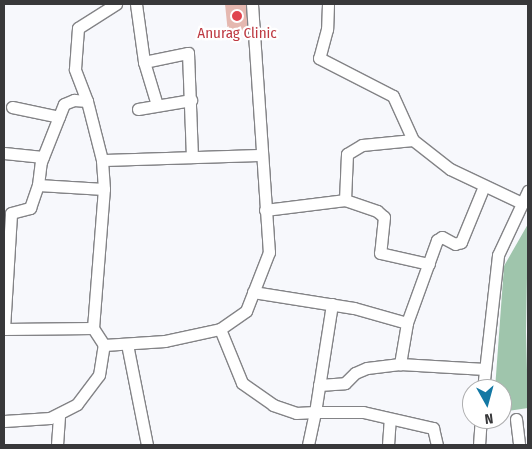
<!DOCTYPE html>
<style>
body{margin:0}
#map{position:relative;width:532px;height:449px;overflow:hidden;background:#f7f8fc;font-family:"Fira Sans Condensed",sans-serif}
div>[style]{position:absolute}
.forest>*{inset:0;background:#9fc5ac}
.building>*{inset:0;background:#e5b8b0}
.roads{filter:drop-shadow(1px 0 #838386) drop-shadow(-1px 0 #838386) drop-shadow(0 1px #838386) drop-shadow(0 -1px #838386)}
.minor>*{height:11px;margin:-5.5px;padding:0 5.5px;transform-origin:5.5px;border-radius:5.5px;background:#fff}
.dots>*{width:14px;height:14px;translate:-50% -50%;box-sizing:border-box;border:2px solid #fff;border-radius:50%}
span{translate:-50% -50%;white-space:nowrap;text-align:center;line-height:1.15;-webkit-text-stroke:4.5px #fff;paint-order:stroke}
.health-label{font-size:15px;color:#be3a42}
.frame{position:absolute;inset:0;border:5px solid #38383a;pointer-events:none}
.north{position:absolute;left:462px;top:379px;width:50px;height:50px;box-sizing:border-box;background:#fff;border:1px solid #afafb0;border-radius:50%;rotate:173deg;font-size:14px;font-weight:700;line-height:20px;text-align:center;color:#38383a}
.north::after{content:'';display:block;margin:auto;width:18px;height:22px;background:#1378a4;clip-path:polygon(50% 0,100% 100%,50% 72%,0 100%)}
</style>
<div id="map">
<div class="forest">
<i style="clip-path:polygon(528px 224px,526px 332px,528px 408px,502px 412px,502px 389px,495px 389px,504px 266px)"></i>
</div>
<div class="building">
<i style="clip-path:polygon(225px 4px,247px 4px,249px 31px,228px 33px)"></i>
</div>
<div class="roads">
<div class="minor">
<i style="left:136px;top:4px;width:59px;rotate:82.1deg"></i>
<i style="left:252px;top:4px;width:249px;rotate:86.1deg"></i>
<i style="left:269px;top:252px;width:63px;rotate:111.3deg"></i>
<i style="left:246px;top:311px;width:32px;rotate:145deg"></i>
<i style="left:220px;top:329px;width:56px;rotate:167.7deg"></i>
<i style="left:165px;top:341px;width:61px;rotate:176.2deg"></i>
<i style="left:104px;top:345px;width:20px;rotate:-123deg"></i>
<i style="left:93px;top:328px;width:139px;rotate:-85.5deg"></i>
<i style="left:104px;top:189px;width:29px;rotate:-94deg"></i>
<i style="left:102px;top:160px;width:159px;rotate:-1.8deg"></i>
<i style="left:328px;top:4px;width:25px;rotate:92deg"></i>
<i style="left:327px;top:29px;width:30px;rotate:105deg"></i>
<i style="left:319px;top:58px;width:83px;rotate:27.2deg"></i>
<i style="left:393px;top:96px;width:48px;rotate:65.6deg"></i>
<i style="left:413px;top:140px;width:47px;rotate:38.1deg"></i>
<i style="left:450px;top:169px;width:80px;rotate:25.3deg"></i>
<i style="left:157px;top:105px;width:45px;rotate:-106.8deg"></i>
<i style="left:144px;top:62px;width:45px;rotate:-11.6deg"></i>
<i style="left:188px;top:53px;width:104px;rotate:87.8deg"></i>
<i style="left:12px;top:107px;width:48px;rotate:12deg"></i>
<i style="left:138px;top:109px;width:54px;rotate:-9.6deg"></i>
<i style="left:4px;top:153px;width:39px;rotate:6deg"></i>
<i style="left:102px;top:160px;width:61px;rotate:-104.3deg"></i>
<i style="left:87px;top:101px;width:34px;rotate:-111deg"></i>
<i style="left:75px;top:69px;width:41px;rotate:-85.8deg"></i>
<i style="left:78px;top:28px;width:45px;rotate:-32.3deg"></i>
<i style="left:38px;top:185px;width:66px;rotate:3.5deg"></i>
<i style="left:484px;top:186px;width:61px;rotate:112.3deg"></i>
<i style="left:461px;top:242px;width:6px;rotate:162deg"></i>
<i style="left:455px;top:244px;width:15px;rotate:-152deg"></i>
<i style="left:442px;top:237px;width:6px;rotate:149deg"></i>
<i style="left:437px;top:240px;width:88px;rotate:109.9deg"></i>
<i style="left:407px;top:323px;width:42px;rotate:99.7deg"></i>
<i style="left:400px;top:364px;width:85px;rotate:3.4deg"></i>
<i style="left:345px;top:200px;width:46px;rotate:-87.5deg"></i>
<i style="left:347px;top:154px;width:17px;rotate:-31deg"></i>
<i style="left:362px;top:145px;width:51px;rotate:-5.6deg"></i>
<i style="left:265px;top:210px;width:81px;rotate:-7.1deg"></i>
<i style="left:345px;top:200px;width:34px;rotate:19deg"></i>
<i style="left:377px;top:211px;width:9px;rotate:41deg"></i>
<i style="left:384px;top:217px;width:36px;rotate:96deg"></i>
<i style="left:380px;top:253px;width:50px;rotate:12.7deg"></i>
<i style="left:253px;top:292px;width:102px;rotate:9deg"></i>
<i style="left:354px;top:308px;width:55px;rotate:15.8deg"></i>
<i style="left:332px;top:304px;width:109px;rotate:98.9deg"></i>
<i style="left:315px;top:412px;width:48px"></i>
<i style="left:363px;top:412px;width:72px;rotate:12.9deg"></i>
<i style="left:433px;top:428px;width:17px;rotate:77deg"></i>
<i style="left:4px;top:329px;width:116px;rotate:-86.5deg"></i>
<i style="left:11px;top:213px;width:20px;rotate:-15deg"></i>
<i style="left:30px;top:208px;width:24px;rotate:-71deg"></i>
<i style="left:38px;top:185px;width:23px;rotate:-83deg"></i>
<i style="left:41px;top:162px;width:62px;rotate:-68.4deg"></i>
<i style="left:64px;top:104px;width:11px;rotate:-22deg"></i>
<i style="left:74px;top:100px;width:13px;rotate:4deg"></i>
<i style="left:4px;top:329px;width:89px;rotate:-0.6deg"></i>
<i style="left:220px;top:329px;width:58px;rotate:67.8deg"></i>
<i style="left:242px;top:383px;width:38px;rotate:35deg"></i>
<i style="left:273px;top:405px;width:24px;rotate:19deg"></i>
<i style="left:296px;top:413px;width:19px;rotate:-3deg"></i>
<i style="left:315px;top:412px;width:34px;rotate:102deg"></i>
<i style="left:127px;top:344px;width:103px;rotate:78.8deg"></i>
<i style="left:319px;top:385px;width:26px;rotate:-4deg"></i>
<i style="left:345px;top:383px;width:14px;rotate:-45deg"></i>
<i style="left:355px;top:373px;width:13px;rotate:-23deg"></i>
<i style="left:367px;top:368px;width:33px;rotate:-7deg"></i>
<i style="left:483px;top:389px;width:135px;rotate:-83.6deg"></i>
<i style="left:498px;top:255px;width:71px;rotate:-64.9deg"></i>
<i style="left:516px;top:419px;width:26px;rotate:83deg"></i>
<i style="left:4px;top:421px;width:46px;rotate:-3.7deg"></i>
<i style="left:50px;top:418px;width:30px;rotate:-27deg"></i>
<i style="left:77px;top:404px;width:36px;rotate:-53deg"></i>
<i style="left:99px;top:375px;width:30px;rotate:-81deg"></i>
<i style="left:57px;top:445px;width:31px;rotate:-86deg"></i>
<i style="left:388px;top:445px;width:26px;rotate:-86deg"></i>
<i style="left:479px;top:445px;width:26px;rotate:-86deg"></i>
</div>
</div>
<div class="dots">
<i style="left:237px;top:16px;background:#e0444e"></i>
</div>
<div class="health-label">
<span style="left:237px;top:34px">Anurag Clinic</span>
</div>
<div class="frame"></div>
<div class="north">N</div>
</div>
